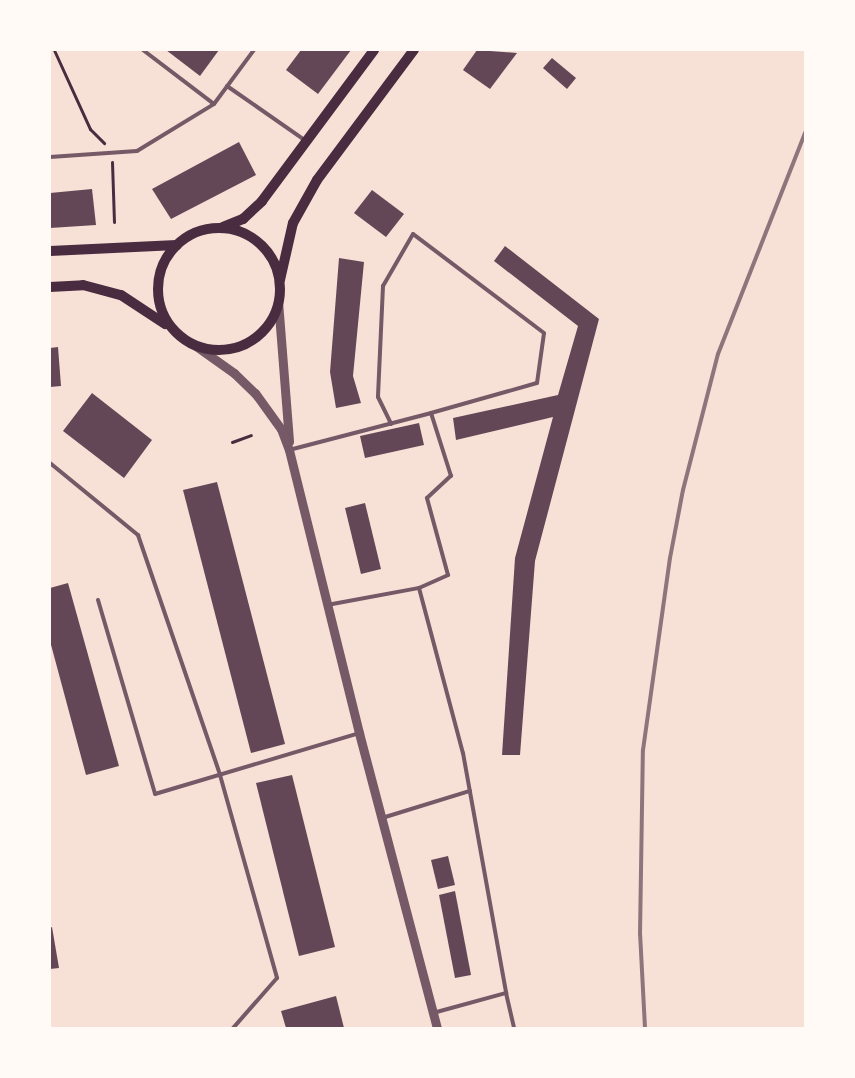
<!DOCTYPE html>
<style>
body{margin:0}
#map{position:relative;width:855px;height:1078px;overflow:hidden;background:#f7e1d7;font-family:"DejaVu Sans",sans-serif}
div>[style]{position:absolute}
.building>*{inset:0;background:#644757}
.path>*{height:3px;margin:-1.5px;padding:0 1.5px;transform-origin:1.5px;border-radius:1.5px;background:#4a2c40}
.service>*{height:4px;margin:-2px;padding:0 2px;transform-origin:2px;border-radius:2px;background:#755966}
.tertiary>*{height:9px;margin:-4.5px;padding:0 4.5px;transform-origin:4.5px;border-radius:4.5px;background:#755966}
.secondary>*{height:10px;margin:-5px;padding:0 5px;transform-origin:5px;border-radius:5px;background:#4a2c40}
.secondary>.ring{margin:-5px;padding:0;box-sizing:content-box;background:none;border:10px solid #4a2c40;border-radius:50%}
.rail>*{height:4px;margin:-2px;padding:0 2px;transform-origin:2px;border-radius:2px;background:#8f747c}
span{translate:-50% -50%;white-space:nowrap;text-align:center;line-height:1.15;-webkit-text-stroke:4px #fffaf5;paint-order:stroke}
.frame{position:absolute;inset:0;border:51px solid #fffaf5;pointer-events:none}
</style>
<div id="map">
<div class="building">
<i style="clip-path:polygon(166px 50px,219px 50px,200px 76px)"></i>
<i style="clip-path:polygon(301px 50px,351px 50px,318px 94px,286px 70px)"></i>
<i style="clip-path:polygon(477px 50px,517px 53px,490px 89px,463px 70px)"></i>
<i style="clip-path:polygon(552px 58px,576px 78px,567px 89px,543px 68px)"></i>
<i style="clip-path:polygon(239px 142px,256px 175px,171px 219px,152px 189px)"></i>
<i style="clip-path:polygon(92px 189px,96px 225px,50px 228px,50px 193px)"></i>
<i style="clip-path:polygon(372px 190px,404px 214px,386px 237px,354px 213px)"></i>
<i style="clip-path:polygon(505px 246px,599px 319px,535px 561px,520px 755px,502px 755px,515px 558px,553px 417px,456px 440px,453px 418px,558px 395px,578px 326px,494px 261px)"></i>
<i style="clip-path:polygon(339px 258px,364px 262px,353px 376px,361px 403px,336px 408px,330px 372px)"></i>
<i style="clip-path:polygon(58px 347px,61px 386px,50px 387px,50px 348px)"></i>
<i style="clip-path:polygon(92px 393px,152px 440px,124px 478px,63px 431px)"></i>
<i style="clip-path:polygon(419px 423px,424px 445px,365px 458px,360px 436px)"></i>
<i style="clip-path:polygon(217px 482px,285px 744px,251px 753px,183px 490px)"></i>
<i style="clip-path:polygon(365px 503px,381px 569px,361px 574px,345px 508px)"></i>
<i style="clip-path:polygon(68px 583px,119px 766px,86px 775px,50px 641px,50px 588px)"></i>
<i style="clip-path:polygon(292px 775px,335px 947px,299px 956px,256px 783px)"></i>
<i style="clip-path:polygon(448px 856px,455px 885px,438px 889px,431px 860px)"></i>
<i style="clip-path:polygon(455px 891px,471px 975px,455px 978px,439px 895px)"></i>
<i style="clip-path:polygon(52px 927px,59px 968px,50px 969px,50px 928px)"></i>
<i style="clip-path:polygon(336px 996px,344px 1028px,286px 1028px,281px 1011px)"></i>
</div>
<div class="path">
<i style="left:54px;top:50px;width:87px;rotate:65.5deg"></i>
<i style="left:90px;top:129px;width:20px;rotate:45deg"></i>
<i style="left:112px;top:162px;width:60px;rotate:88.1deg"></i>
<i style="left:232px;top:442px;width:20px;rotate:-20deg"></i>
</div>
<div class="service">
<i style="left:143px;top:50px;width:89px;rotate:37.3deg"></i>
<i style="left:227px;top:86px;width:96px;rotate:34.8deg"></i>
<i style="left:50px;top:157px;width:87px;rotate:-3.9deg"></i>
<i style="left:137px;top:151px;width:90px;rotate:-31.4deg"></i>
<i style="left:214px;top:104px;width:67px;rotate:-53.5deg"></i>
<i style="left:289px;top:450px;width:147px;rotate:-14.6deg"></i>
<i style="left:431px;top:413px;width:110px;rotate:-15.8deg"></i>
<i style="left:537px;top:383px;width:50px;rotate:-82deg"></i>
<i style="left:544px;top:333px;width:164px;rotate:-142.9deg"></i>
<i style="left:413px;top:234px;width:60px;rotate:120deg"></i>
<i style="left:383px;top:286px;width:111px;rotate:92.6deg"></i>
<i style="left:378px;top:397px;width:30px;rotate:64deg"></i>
<i style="left:50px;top:463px;width:114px;rotate:39.3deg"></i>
<i style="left:138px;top:535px;width:254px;rotate:71.1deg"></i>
<i style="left:220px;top:775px;width:211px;rotate:74.3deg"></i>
<i style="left:277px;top:978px;width:67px;rotate:131.3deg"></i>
<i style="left:419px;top:588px;width:32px;rotate:-24deg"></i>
<i style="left:448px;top:575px;width:80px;rotate:-105.3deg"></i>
<i style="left:427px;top:498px;width:33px;rotate:-43deg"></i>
<i style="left:451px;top:476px;width:66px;rotate:-107.6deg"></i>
<i style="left:98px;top:600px;width:202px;rotate:73.6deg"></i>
<i style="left:155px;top:794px;width:213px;rotate:-16.6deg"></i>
<i style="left:327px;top:605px;width:94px;rotate:-10.5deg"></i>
<i style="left:419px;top:588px;width:171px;rotate:75.1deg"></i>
<i style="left:463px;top:753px;width:244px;rotate:79.8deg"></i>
<i style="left:382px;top:818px;width:92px;rotate:-17.1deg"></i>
<i style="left:433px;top:1013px;width:76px;rotate:-15.3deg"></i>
<i style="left:506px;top:993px;width:36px;rotate:77deg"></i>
</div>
<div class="tertiary">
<i style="left:278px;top:301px;width:141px;rotate:85.5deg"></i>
<i style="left:196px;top:346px;width:47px;rotate:35.4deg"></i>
<i style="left:234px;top:373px;width:29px;rotate:44deg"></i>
<i style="left:255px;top:393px;width:44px;rotate:54.2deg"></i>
<i style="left:281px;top:429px;width:22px;rotate:69deg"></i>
<i style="left:289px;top:450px;width:292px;rotate:76.1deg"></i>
<i style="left:359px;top:733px;width:305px;rotate:75.2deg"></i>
</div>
<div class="secondary">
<i style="left:223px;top:227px;width:22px;rotate:-22deg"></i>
<i style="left:243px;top:219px;width:26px;rotate:-43deg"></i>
<i style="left:262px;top:201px;width:188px;rotate:-53.4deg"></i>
<i class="ring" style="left:158px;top:228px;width:112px;height:112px"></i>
<i style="left:50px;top:251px;width:127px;rotate:-2.7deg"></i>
<i style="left:280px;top:280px;width:58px;rotate:-77.2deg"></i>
<i style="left:293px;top:223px;width:49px;rotate:-60.8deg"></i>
<i style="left:317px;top:180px;width:162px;rotate:-53.3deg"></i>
<i style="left:50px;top:287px;width:33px;rotate:-3deg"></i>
<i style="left:83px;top:285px;width:39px;rotate:15deg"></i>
<i style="left:121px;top:295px;width:53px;rotate:33.4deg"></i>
</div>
<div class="rail">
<i style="left:645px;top:1028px;width:94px;rotate:-93deg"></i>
<i style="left:640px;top:934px;width:184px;rotate:-89.1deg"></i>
<i style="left:643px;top:750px;width:194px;rotate:-82deg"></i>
<i style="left:670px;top:558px;width:69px;rotate:-79.2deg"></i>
<i style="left:683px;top:490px;width:140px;rotate:-75.6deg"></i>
<i style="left:718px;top:354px;width:238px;rotate:-68.5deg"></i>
</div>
<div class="frame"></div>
</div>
